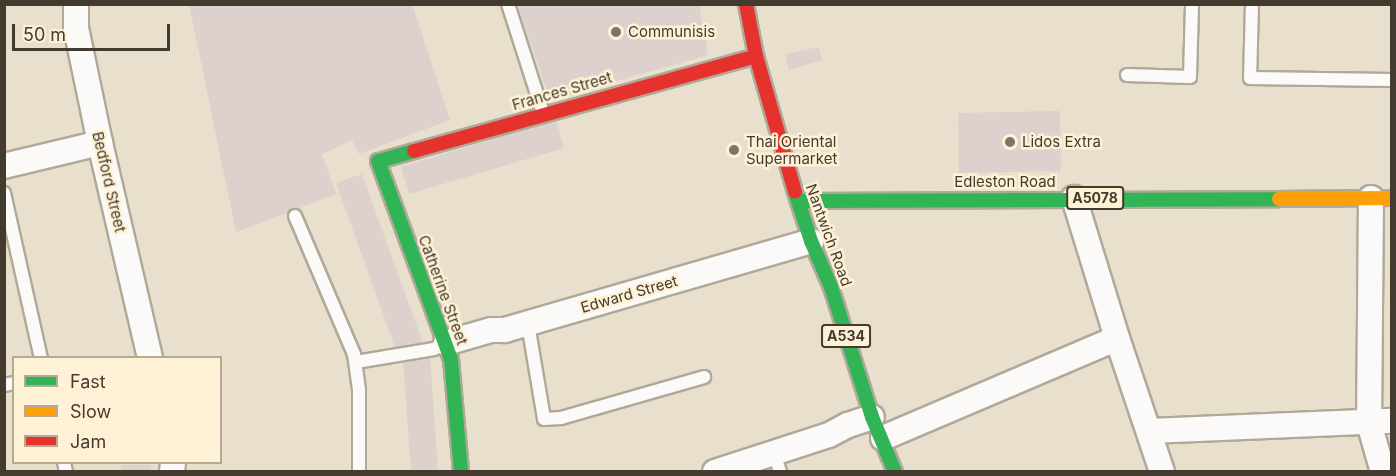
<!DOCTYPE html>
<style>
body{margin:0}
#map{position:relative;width:1396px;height:476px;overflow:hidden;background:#e8dfcd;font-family:Inter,sans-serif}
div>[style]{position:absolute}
.building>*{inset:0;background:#dcd1cc}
.roads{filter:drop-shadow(2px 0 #b0a99a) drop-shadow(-2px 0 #b0a99a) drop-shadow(0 2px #b0a99a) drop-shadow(0 -2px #b0a99a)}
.lane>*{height:12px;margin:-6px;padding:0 6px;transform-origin:6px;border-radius:6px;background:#fcfaf8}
.street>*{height:24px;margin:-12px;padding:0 12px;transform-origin:12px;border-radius:12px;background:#fcfaf8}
.fast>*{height:14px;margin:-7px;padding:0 7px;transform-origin:7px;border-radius:7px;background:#30b455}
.slow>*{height:14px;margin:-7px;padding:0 7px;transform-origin:7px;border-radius:7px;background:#ff9f0a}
.jam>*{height:14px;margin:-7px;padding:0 7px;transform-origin:7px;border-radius:7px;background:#e5322d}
.dots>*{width:16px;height:16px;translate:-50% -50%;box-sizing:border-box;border:3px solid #fff1d6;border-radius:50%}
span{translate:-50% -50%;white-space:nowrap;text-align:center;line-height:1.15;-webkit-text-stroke:5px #fff1d6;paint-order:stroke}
.shield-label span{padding:2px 4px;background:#fff1d6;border:2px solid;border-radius:4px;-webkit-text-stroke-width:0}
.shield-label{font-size:14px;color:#433c2e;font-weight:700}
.poi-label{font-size:15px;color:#433c2e}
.left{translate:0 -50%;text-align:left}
.street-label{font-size:15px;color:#433c2e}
.frame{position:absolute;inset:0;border:6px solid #433c2e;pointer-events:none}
.legend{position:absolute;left:12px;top:356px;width:210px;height:108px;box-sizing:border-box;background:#fff1d6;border:2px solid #b4a993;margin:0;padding:8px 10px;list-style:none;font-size:18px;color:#433c2e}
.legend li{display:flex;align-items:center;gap:12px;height:30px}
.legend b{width:30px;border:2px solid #b4a993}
.scale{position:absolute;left:12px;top:24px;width:158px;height:27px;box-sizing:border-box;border:3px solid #433c2e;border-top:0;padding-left:8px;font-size:18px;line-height:21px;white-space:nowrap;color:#433c2e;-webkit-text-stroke:4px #fff1d6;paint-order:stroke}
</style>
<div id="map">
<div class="building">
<i style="clip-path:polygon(189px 4px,412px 4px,450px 120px,359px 154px,352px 140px,322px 154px,336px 194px,236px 232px)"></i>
<i style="clip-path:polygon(520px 4px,699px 4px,708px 55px,550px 100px,519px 9px)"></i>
<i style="clip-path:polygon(819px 47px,822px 60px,789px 70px,785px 54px)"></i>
<i style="clip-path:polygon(1060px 111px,1061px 171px,959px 173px,958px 113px)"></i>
<i style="clip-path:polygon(556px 120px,564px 148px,409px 194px,401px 167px)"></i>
<i style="clip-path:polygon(362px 174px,424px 346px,396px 350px,336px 183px)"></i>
<i style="clip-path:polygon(430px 355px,438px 472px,411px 472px,403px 357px)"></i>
<i style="clip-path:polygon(121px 465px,151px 465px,151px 472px,121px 472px)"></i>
</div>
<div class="roads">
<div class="lane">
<i style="left:508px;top:4px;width:114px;rotate:72.2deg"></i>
<i style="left:1252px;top:4px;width:74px;rotate:91.5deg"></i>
<i style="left:1250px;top:78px;width:142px;rotate:0.8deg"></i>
<i style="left:1127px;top:75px;width:63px;rotate:1.8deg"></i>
<i style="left:1190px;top:77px;width:73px;rotate:-88.4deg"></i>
<i style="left:4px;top:193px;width:169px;rotate:77.4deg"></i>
<i style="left:295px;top:216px;width:150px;rotate:66.9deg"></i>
<i style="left:354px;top:354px;width:36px;rotate:82deg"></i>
<i style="left:359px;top:390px;width:82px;rotate:90deg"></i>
<i style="left:528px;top:324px;width:96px;rotate:80.4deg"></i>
<i style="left:544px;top:419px;width:17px;rotate:-3deg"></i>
<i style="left:561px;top:418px;width:149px;rotate:-16deg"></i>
<i style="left:356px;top:362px;width:79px;rotate:-9.5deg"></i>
<i style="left:434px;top:349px;width:13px;rotate:-29deg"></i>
<i style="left:4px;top:385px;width:10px;rotate:-11deg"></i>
<i style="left:774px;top:453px;width:20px;rotate:72deg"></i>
<i style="left:64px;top:462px;width:10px;rotate:79deg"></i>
</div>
<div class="street">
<i style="left:76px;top:4px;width:24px;rotate:90deg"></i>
<i style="left:76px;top:28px;width:117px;rotate:78.2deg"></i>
<i style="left:100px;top:143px;width:221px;rotate:76.9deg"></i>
<i style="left:4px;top:166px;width:99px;rotate:-13.5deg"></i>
<i style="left:1074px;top:198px;width:146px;rotate:72.9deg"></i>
<i style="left:1117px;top:338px;width:141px;rotate:71.4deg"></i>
<i style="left:1371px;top:198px;width:225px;rotate:90.5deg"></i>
<i style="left:1369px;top:423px;width:51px;rotate:74.1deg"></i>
<i style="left:446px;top:343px;width:47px;rotate:-16.1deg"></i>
<i style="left:491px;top:330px;width:14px"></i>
<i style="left:505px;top:330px;width:319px;rotate:-16.2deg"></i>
<i style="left:1150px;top:431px;width:242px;rotate:-2.4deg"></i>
<i style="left:883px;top:438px;width:254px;rotate:-23.1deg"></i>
<i style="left:172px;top:472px;width:10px;rotate:-84deg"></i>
<i style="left:715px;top:472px;width:120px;rotate:-18deg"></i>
<i style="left:829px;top:435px;width:21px;rotate:-28deg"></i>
<i style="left:848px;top:425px;width:25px;rotate:-18deg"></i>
</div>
<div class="fast">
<i style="left:414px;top:151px;width:37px;rotate:164deg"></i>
<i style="left:378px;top:161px;width:211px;rotate:69.8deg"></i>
<i style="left:451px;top:359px;width:113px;rotate:84.9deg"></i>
<i style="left:795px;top:192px;width:52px;rotate:71.9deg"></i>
<i style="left:811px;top:241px;width:50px;rotate:66.5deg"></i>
<i style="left:831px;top:287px;width:136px;rotate:72.5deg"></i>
<i style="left:872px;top:417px;width:60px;rotate:67.3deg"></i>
<i style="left:798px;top:201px;width:481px;rotate:-0.2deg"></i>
</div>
<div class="slow">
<i style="left:1279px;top:199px;width:113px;rotate:-0.5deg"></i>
</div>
<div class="jam">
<i style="left:746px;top:4px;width:53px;rotate:79.1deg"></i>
<i style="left:756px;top:56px;width:141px;rotate:74deg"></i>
<i style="left:414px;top:151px;width:355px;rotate:-15.5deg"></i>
</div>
</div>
<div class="dots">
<i style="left:616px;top:32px;background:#7d7566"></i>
<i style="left:1010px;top:142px;background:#7d7566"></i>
<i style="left:734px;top:150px;background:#7d7566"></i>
</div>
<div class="shield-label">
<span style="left:1095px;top:198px">A5078</span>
<span style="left:846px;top:336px">A534</span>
</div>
<div class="poi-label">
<span class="left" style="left:628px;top:32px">Communisis</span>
<span class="left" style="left:746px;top:150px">Thai Oriental<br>Supermarket</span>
<span class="left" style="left:1022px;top:142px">Lidos Extra</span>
</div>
<div class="street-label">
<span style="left:562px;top:91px;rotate:-16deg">Frances Street</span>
<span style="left:109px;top:182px;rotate:77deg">Bedford Street</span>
<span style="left:1005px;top:182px">Edleston Road</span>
<span style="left:829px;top:235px;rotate:70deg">Nantwich Road</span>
<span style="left:443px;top:290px;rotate:70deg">Catherine Street</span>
<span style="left:629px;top:294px;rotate:-16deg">Edward Street</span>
</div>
<div class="frame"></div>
<ul class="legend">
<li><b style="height:8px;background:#30b455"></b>Fast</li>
<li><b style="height:8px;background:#ff9f0a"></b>Slow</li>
<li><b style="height:8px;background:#e5322d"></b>Jam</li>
</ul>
<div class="scale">50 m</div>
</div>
